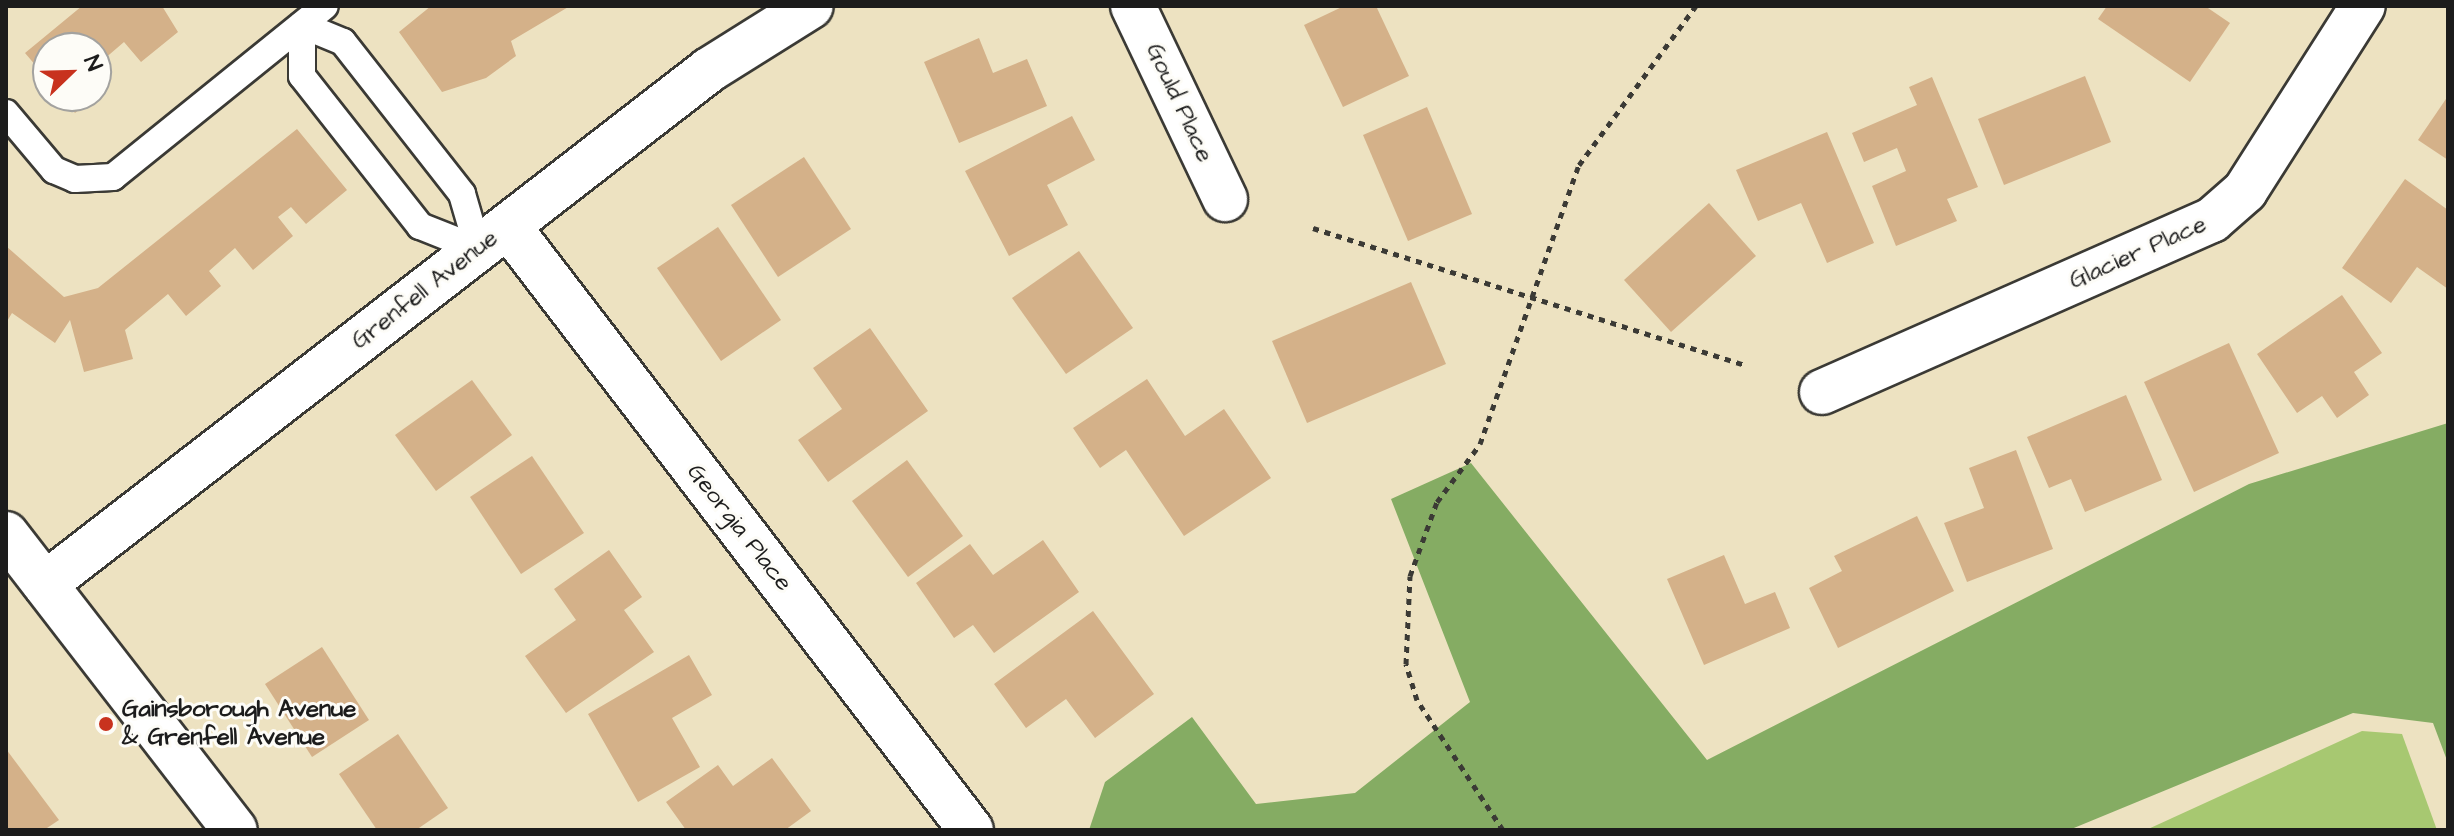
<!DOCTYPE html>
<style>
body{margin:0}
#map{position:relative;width:2454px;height:836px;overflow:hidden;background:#ede2c1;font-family:"Architects Daughter",sans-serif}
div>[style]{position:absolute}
.green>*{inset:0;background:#a7c871}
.forest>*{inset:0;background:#85ac63}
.building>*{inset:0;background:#d4b189}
.path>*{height:5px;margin-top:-2.5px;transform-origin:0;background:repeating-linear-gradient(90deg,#3b3a35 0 6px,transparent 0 12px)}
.roads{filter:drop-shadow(2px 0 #3b3a35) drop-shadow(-2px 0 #3b3a35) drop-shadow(0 2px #3b3a35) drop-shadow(0 -2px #3b3a35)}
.service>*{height:26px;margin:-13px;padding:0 13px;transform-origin:13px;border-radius:13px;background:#fff}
.minor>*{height:44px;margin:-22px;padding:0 22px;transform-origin:22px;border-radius:22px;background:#fff}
.tertiary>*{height:44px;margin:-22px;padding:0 22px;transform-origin:22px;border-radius:22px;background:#fff}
.dots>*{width:22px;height:22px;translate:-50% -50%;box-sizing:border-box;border:4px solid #fdfcf7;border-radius:50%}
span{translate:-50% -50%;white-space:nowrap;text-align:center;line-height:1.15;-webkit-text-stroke:6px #fdfcf7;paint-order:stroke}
.street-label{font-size:24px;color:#1c1c1c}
.poi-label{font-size:24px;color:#1c1c1c;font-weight:700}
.left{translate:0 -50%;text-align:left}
.frame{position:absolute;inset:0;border:8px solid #1c1c1c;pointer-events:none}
.north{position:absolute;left:32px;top:32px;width:80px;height:80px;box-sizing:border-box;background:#fdfcf7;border:2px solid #a3a29f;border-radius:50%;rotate:67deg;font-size:22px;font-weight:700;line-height:32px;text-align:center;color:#1c1c1c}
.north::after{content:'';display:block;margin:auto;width:28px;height:36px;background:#c8321e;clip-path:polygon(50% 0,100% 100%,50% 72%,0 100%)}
</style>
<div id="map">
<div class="green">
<i style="clip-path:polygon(2362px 731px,2402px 734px,2437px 830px,2146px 830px)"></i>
</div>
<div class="forest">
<i style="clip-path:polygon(2448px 423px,2448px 763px,2433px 723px,2353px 713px,2069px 830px,1089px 830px,1105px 782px,1192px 717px,1256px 804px,1355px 793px,1470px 702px,1391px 499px,1471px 463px,1707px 760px,2249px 484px)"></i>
</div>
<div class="building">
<i style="clip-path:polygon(82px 6px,162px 6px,178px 32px,141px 62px,124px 42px,96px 66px,96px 48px,48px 48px,48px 80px,25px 53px)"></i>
<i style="clip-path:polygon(431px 6px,570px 6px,511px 41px,516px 56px,486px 78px,442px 92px,399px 32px)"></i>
<i style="clip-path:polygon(1344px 6px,1376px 6px,1409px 76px,1343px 107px,1304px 25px)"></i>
<i style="clip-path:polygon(2107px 6px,2205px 6px,2230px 23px,2190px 82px,2098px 19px)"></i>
<i style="clip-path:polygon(979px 38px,993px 73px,1027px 59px,1047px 106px,959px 143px,924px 62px)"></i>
<i style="clip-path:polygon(96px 69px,109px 85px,96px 96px)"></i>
<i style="clip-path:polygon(2085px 76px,2111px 142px,2004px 185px,1978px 119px)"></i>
<i style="clip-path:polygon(1932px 77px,1978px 187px,1947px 199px,1957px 221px,1896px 246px,1872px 186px,1906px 171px,1897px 148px,1864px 162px,1852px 133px,1917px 105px,1909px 87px)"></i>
<i style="clip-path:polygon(61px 96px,95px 96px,75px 113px)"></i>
<i style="clip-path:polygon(2448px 96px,2448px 160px,2418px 140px)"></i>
<i style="clip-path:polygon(1427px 107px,1472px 214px,1408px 241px,1363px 135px)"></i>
<i style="clip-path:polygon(1072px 116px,1095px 160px,1047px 185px,1068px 225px,1009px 256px,965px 171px)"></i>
<i style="clip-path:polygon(297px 129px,347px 190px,306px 224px,291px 207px,278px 217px,293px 236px,253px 270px,235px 248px,209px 271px,221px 286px,186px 316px,168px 294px,125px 330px,133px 359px,84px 372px,70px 320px,55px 343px,12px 313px,6px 323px,6px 246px,64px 297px,98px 288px)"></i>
<i style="clip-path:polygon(1827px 132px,1874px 243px,1827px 263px,1801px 203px,1758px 221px,1736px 170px)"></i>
<i style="clip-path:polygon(804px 157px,851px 229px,778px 277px,731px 205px)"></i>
<i style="clip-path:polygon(2405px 179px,2448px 210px,2448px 289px,2417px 267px,2391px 303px,2342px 268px)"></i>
<i style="clip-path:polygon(1709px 203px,1756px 256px,1671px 332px,1624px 280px)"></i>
<i style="clip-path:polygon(718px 227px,781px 320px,721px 361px,657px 268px)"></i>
<i style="clip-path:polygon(1079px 251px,1133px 328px,1066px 374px,1012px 298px)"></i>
<i style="clip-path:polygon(1411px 282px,1446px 364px,1307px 423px,1272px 341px)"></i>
<i style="clip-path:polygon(2342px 295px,2382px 353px,2354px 372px,2369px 395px,2337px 418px,2322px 396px,2297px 413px,2257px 354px)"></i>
<i style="clip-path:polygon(870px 328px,928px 411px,828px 482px,798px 440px,842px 409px,813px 368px)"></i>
<i style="clip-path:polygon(2229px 343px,2279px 453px,2194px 492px,2144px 382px)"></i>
<i style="clip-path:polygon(1147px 379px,1185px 436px,1224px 409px,1271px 478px,1184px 536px,1126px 450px,1100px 468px,1073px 428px)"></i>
<i style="clip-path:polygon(472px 380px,512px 435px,436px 491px,395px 435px)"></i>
<i style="clip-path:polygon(2126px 395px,2162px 480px,2085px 512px,2071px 479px,2049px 488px,2027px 437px)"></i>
<i style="clip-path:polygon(2016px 450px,2053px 549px,1967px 582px,1944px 523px,1984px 508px,1969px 468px)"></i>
<i style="clip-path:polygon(532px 456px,584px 533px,521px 574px,470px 497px)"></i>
<i style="clip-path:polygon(907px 460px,963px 536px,908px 577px,852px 501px)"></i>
<i style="clip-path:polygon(1917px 516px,1954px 591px,1838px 648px,1809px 588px,1842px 571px,1834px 556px)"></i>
<i style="clip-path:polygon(1043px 540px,1079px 592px,994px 653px,973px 625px,954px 638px,916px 583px,970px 544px,993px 575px)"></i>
<i style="clip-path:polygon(609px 550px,642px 597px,624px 610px,654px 652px,566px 713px,525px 656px,576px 620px,554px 589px)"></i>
<i style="clip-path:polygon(1724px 555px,1745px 604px,1775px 592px,1790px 628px,1704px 665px,1667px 579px)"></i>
<i style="clip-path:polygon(1093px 611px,1154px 694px,1095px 738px,1066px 699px,1026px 728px,994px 684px)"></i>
<i style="clip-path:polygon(322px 647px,369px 720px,312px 757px,265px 684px)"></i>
<i style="clip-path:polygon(689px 655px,712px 695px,672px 718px,700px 767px,638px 802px,588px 714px)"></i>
<i style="clip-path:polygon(398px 734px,448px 808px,416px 830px,377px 830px,339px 774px)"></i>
<i style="clip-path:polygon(6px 749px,59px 820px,44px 830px,6px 830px)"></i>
<i style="clip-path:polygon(772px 758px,811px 811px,785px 830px,686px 830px,666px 802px,718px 765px,733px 786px)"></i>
</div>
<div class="path">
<i style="left:1313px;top:228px;width:452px;rotate:17.6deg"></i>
<i style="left:1503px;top:830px;width:156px;rotate:-123.5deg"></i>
<i style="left:1417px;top:700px;width:38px;rotate:-107deg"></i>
<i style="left:1406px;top:664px;width:88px;rotate:-87.4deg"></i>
<i style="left:1410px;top:576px;width:79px;rotate:-70deg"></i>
<i style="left:1437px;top:502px;width:72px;rotate:-53.4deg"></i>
<i style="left:1480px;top:444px;width:296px;rotate:-70.5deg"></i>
<i style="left:1579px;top:165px;width:197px;rotate:-53.7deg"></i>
</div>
<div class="roads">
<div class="service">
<i style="left:302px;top:25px;width:51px;rotate:90deg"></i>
<i style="left:302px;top:76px;width:191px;rotate:51.8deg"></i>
<i style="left:420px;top:226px;width:62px;rotate:21.6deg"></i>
<i style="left:302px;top:25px;width:44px;rotate:22.5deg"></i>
<i style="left:343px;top:42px;width:193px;rotate:51.9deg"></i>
<i style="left:462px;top:194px;width:57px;rotate:73.8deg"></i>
<i style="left:6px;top:113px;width:75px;rotate:49.9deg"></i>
<i style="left:54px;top:170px;width:23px;rotate:23deg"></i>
<i style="left:75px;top:179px;width:38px;rotate:-3deg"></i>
<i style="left:113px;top:177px;width:272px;rotate:-38.9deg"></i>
</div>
<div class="minor">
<i style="left:1133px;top:6px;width:214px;rotate:64.5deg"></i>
<i style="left:508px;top:226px;width:761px;rotate:52.53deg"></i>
<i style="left:1822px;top:392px;width:426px;rotate:-23.8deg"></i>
<i style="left:2212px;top:220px;width:44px;rotate:-41.3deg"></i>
<i style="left:2245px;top:191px;width:219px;rotate:-57.5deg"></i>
</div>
<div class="tertiary">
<i style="left:6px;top:534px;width:374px;rotate:52.3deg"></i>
<i style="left:45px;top:584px;width:840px;rotate:-37.74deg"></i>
<i style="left:709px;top:70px;width:120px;rotate:-32.1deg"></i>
</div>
</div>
<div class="dots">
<i style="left:106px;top:724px;background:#c8321e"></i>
</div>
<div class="street-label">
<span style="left:1179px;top:103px;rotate:65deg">Gould Place</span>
<span style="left:2138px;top:253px;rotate:-24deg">Glacier Place</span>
<span style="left:425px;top:290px;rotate:-38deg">Grenfell Avenue</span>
<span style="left:739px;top:528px;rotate:52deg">Georgia Place</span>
</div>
<div class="poi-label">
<span class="left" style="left:122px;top:724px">Gainsborough Avenue<br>&amp; Grenfell Avenue</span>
</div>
<div class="frame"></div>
<div class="north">N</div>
</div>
